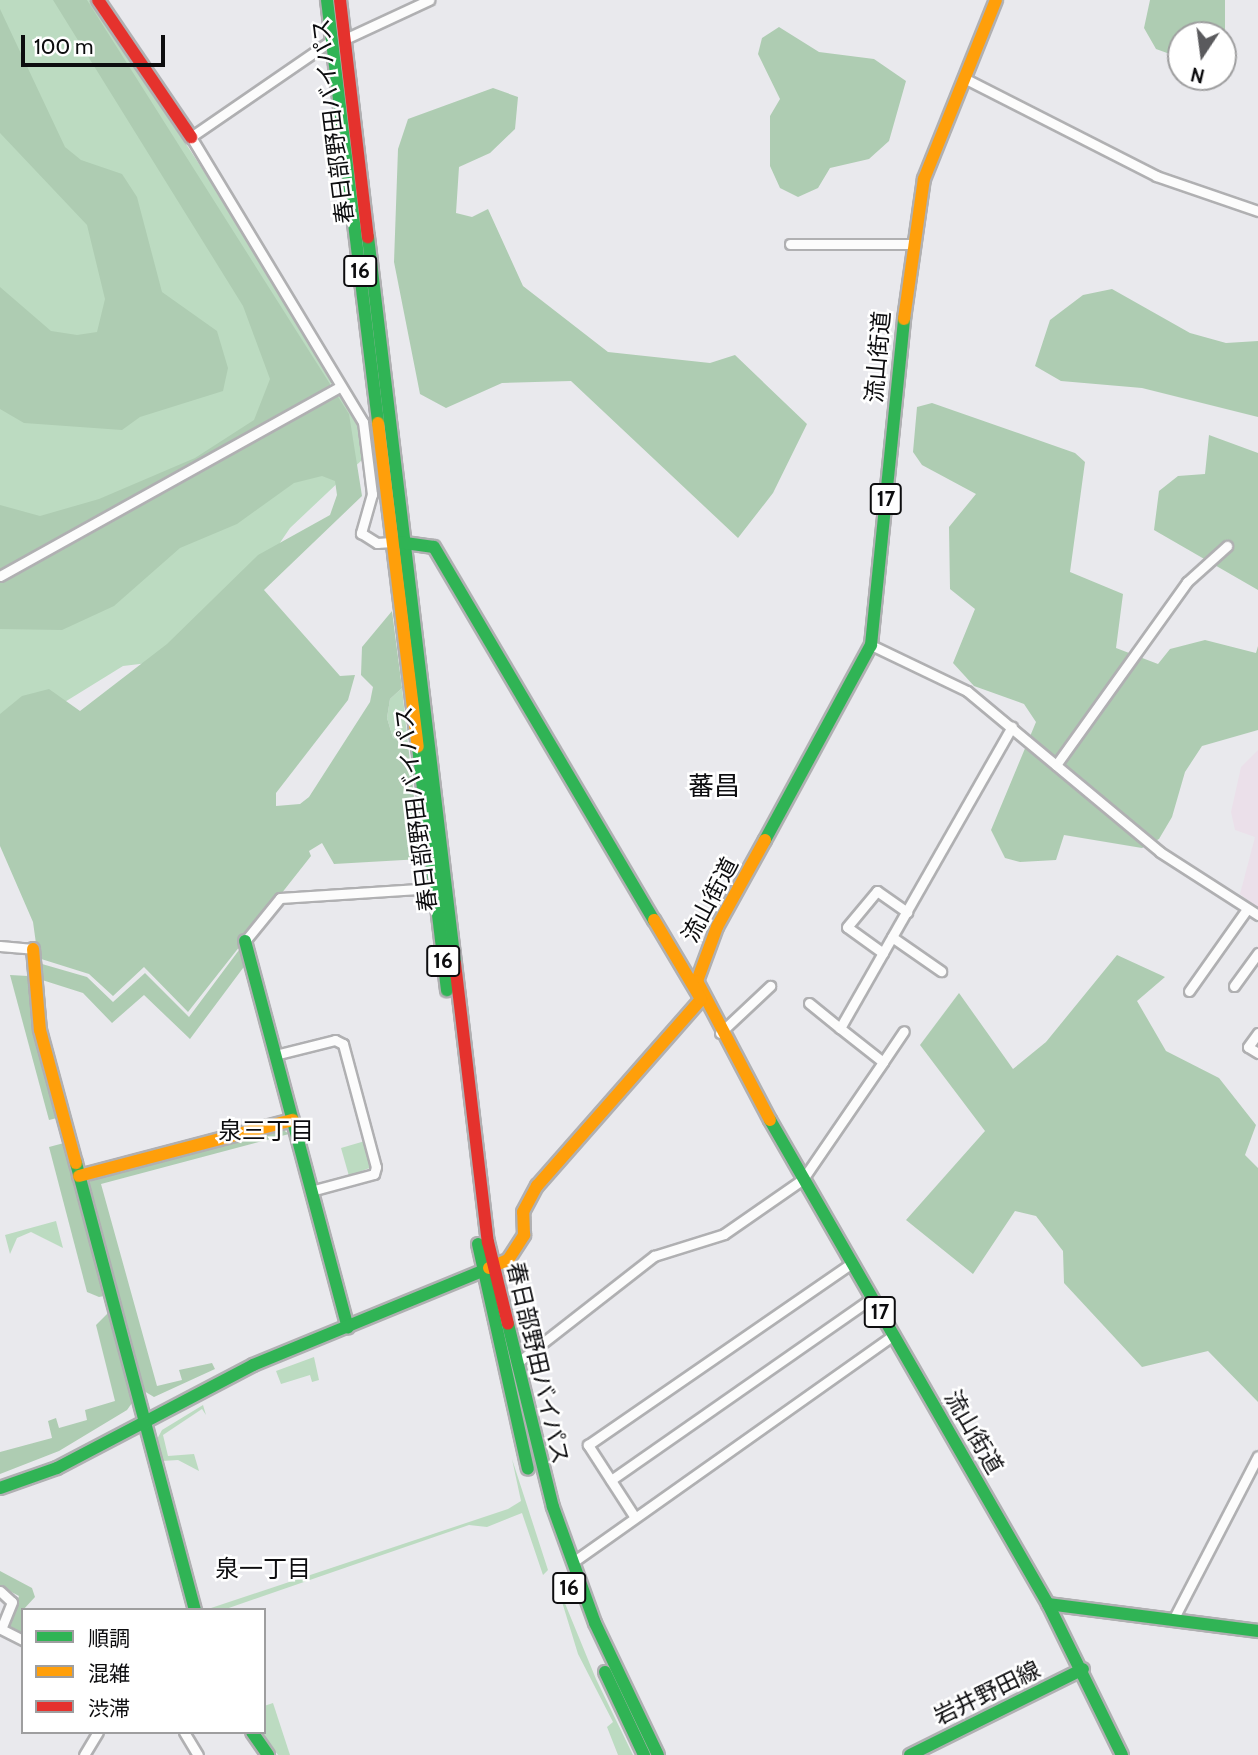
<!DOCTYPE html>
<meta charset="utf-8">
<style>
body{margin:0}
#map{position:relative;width:1258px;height:1755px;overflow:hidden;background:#e9e9ed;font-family:Cabin,"Noto Sans JP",sans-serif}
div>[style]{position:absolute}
.education>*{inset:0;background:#ebe0ea}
.green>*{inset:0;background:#bcdbc1}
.forest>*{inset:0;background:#aeccb2}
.roads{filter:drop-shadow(2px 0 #b0b0b2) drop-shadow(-2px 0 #b0b0b2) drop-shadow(0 2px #b0b0b2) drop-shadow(0 -2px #b0b0b2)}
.street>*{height:9px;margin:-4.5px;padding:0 4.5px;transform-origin:4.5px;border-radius:4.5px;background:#fcfcfc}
.fast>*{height:12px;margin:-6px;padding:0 6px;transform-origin:6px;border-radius:6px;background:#30b455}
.slow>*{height:12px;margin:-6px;padding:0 6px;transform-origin:6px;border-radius:6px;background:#ff9f0a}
.jam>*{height:12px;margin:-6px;padding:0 6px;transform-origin:6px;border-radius:6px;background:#e5322d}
span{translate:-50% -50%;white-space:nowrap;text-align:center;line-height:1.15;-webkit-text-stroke:5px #fff;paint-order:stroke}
.shield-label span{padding:2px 5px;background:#fff;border:2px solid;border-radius:5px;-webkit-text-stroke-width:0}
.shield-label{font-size:21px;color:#0d0d0f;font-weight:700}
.street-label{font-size:23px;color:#0d0d0f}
.neighbourhood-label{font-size:24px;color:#0d0d0f}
.quarter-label{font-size:26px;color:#0d0d0f}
.legend{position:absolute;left:21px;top:1608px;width:245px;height:126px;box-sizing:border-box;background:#fff;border:2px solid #9e9e9f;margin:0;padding:9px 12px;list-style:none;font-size:21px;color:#0d0d0f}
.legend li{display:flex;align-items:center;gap:14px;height:35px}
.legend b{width:35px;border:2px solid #9e9e9f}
.north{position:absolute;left:1167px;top:21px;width:70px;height:70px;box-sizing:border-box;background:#fff;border:2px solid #9e9e9f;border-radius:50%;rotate:193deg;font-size:19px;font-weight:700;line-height:28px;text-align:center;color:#0d0d0f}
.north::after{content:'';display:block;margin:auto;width:24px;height:32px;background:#5a5a5d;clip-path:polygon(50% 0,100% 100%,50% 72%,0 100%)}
.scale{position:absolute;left:21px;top:35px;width:144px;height:32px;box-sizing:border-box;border:4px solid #0d0d0f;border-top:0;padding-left:9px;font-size:21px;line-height:24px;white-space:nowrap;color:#0d0d0f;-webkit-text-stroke:5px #fff;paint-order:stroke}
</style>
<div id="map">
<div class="education">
<i style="clip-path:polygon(1258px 750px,1258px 908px,1240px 894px,1255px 837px,1235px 830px,1231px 812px,1241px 767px)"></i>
</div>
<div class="green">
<i style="clip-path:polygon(0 0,91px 0,223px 200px,332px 383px,0 571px)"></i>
<i style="clip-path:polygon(338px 393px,359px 426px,363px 459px,290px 528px,271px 556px,148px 663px,123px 666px,0 742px,0 577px)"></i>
<i style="clip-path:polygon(402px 688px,408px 744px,393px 738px,387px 718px,390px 699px)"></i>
<i style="clip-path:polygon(365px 1141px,372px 1167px,349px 1176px,341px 1148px)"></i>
<i style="clip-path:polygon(56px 1221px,63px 1248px,31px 1232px,17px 1238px,10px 1254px,5px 1235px)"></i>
<i style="clip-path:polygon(314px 1357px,319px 1380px,312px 1382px,310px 1375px,281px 1384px,276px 1371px)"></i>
<i style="clip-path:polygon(203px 1405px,206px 1415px,202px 1409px,163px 1435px,168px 1456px,194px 1454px,199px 1471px,178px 1460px,162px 1461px,156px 1441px,162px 1430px)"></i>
<i style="clip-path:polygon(512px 1459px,548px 1570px,543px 1575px,522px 1513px,487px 1527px,469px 1525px,223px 1610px,205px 1610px,508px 1509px,521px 1501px)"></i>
<i style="clip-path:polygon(555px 1579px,596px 1679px,633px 1755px,618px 1755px,607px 1727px,613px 1722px,578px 1654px)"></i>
<i style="clip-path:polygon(273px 1703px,290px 1755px,278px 1755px,261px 1732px,264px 1706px)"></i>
</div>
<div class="forest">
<i style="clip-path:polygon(53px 0,87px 0,349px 414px,362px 496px,264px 590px,340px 676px,355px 675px,348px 700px,276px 793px,276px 806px,300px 804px,309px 797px,370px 702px,373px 687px,361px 675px,362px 647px,392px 611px,402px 688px,390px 699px,387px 718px,393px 738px,408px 744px,421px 859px,334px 864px,322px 843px,309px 851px,311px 856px,188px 1012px,144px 967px,113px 996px,89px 974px,38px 958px,33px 922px,0 846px,0 714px,22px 696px,49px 689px,80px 711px,167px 644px,258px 555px,330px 515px,337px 495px,335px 481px,322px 476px,294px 483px,237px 524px,180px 548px,114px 606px,62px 630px,0 629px,0 505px,40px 516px,99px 499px,195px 458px,254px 420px,270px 379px,243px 306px)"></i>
<i style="clip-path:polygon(1150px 0,1225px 0,1225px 67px,1223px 35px,1181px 35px,1181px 58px,1156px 49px,1144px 28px)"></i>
<i style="clip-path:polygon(0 9px,65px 147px,81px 160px,122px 174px,137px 197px,162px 292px,217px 331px,228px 368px,223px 391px,140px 417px,122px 430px,24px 423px,0 409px,0 287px,51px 331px,77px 335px,97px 332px,105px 299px,87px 225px,0 133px)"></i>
<i style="clip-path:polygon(779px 27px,819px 52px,874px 59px,906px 81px,889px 141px,869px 159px,830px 168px,818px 188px,798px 197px,780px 188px,770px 166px,770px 116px,780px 99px,758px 54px,762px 38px)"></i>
<i style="clip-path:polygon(493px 88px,518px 97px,515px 129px,490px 153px,459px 167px,456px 213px,472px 217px,488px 209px,523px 286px,608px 352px,710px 363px,735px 355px,807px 424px,773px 493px,738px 538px,571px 381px,502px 383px,446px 408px,420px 394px,394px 262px,398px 149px,408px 119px)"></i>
<i style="clip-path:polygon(1112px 289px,1190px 333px,1226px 343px,1258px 341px,1258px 417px,1142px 388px,1061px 381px,1035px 366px,1050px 320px,1083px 295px)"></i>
<i style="clip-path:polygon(932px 403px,1075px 453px,1085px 462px,1070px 572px,1123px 594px,1116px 648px,1158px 664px,1170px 649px,1205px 640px,1256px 653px,1258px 646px,1258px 730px,1202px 746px,1185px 772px,1172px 817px,1159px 839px,1142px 848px,1064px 835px,1056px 860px,1020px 862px,1005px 858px,991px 830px,1036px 722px,1024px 704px,974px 686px,953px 663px,975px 609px,950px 589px,949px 527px,976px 494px,922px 465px,913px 452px,917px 407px)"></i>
<i style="clip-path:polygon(1209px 435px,1258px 453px,1258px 590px,1154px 530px,1159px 491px,1178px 476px,1205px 474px)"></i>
<i style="clip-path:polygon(239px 950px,246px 964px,190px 1039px,144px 995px,112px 1023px,83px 993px,39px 979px,42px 964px,87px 977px,113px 1002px,145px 973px,189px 1017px)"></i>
<i style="clip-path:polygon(1117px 955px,1165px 977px,1137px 1001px,1166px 1051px,1219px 1078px,1256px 1125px,1245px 1155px,1258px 1168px,1258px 1402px,1208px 1351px,1142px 1367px,1064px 1283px,1063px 1251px,1036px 1216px,1015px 1211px,973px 1274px,906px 1220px,985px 1131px,920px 1045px,959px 993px,1013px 1069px,1046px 1042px)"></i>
<i style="clip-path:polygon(10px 975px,28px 976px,57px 1118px,49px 1120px)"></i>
<i style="clip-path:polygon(279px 1127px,289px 1134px,101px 1184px,157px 1386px,182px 1380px,179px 1370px,212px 1363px,215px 1369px,154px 1397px,144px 1391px,87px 1188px,92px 1178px)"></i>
<i style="clip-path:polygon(64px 1143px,104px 1296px,99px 1297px,87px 1292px,49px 1147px)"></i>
<i style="clip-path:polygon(109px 1312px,132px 1403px,127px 1410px,59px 1451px,0 1474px,0 1452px,52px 1438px,48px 1421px,56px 1418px,59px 1428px,87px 1420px,85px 1410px,115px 1401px,96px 1325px)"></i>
<i style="clip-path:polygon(0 1571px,32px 1588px,35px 1597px,23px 1610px,23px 1636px,8px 1626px,19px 1596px,0 1586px)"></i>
</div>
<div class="roads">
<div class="street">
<i style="left:345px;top:39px;width:93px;rotate:-24.9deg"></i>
<i style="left:332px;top:40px;width:171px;rotate:145.5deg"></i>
<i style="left:191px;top:137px;width:333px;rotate:58.9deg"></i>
<i style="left:363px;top:422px;width:73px;rotate:82.9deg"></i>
<i style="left:372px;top:494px;width:41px;rotate:105.8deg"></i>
<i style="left:361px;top:533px;width:19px;rotate:32deg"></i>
<i style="left:377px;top:543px;width:15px;rotate:-4deg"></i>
<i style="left:964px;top:78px;width:216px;rotate:27deg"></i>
<i style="left:1156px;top:176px;width:108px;rotate:18.9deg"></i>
<i style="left:790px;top:244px;width:120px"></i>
<i style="left:0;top:576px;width:388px;rotate:-29.1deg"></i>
<i style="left:871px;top:645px;width:106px;rotate:25.6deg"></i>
<i style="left:967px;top:691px;width:251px;rotate:39.8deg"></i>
<i style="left:1160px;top:852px;width:117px;rotate:32.7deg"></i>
<i style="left:1056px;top:765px;width:225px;rotate:-54.4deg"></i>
<i style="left:1187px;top:582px;width:54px;rotate:-42deg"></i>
<i style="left:892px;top:937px;width:60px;rotate:34.8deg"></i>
<i style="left:245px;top:941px;width:55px;rotate:-50.9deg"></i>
<i style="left:280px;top:898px;width:154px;rotate:-3.7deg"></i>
<i style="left:0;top:946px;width:33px;rotate:5deg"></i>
<i style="left:883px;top:953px;width:44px;rotate:-144.2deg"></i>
<i style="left:847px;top:927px;width:47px;rotate:-50.2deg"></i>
<i style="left:877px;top:891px;width:37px;rotate:35deg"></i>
<i style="left:1234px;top:986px;width:41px;rotate:-54deg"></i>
<i style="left:1189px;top:991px;width:100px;rotate:-54.7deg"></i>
<i style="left:809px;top:1003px;width:40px;rotate:39deg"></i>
<i style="left:720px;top:1033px;width:69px;rotate:-43.2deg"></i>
<i style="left:1258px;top:1033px;width:17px;rotate:126deg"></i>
<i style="left:1248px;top:1047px;width:12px;rotate:31deg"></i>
<i style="left:275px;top:1055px;width:62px;rotate:-14deg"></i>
<i style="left:335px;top:1040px;width:9px;rotate:27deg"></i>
<i style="left:343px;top:1044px;width:127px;rotate:75deg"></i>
<i style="left:376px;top:1167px;width:7px;rotate:106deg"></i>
<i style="left:374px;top:1174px;width:65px;rotate:164.9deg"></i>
<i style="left:883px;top:1062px;width:37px;rotate:-56deg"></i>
<i style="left:517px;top:1363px;width:174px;rotate:-38deg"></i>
<i style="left:654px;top:1256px;width:73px;rotate:-17.4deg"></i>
<i style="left:724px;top:1234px;width:96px;rotate:-34.8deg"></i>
<i style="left:803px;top:1179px;width:142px;rotate:-55.6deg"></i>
<i style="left:883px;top:1062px;width:55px;rotate:-141.7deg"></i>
<i style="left:840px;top:1028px;width:347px;rotate:-60.3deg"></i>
<i style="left:611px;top:1480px;width:318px;rotate:-34.9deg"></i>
<i style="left:634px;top:1516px;width:85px;rotate:-122.9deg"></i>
<i style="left:588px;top:1445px;width:321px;rotate:-34.6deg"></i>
<i style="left:573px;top:1562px;width:393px;rotate:-35.3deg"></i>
<i style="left:0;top:1591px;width:16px;rotate:43deg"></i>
<i style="left:12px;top:1602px;width:29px;rotate:112deg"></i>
<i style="left:1px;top:1629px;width:25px;rotate:27deg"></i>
<i style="left:1174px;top:1618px;width:182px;rotate:-62.6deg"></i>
<i style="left:184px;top:1732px;width:27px;rotate:59deg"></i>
<i style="left:84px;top:1755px;width:27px;rotate:-59deg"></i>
</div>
<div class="fast">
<i style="left:327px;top:0;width:426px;rotate:83.1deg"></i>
<i style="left:368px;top:237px;width:731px;rotate:83.17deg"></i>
<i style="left:398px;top:542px;width:36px;rotate:8deg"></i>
<i style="left:434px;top:547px;width:433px;rotate:59.5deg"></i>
<i style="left:418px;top:747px;width:245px;rotate:83.2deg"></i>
<i style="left:765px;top:840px;width:222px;rotate:-61.5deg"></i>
<i style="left:871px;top:645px;width:328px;rotate:-84.2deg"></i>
<i style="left:245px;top:941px;width:400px;rotate:75.1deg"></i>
<i style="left:770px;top:1120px;width:558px;rotate:60.13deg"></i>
<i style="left:1048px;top:1604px;width:168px;rotate:63.9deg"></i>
<i style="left:76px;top:1163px;width:463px;rotate:75.1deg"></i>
<i style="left:478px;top:1244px;width:230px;rotate:77.5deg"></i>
<i style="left:508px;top:1324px;width:188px;rotate:76.2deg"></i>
<i style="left:553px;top:1507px;width:123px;rotate:70.1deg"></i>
<i style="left:595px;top:1623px;width:146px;rotate:64.5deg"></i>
<i style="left:0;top:1488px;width:60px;rotate:-19.3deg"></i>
<i style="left:57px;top:1468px;width:221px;rotate:-27.7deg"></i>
<i style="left:253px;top:1365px;width:255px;rotate:-22.3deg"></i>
<i style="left:1048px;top:1604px;width:212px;rotate:7.3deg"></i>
<i style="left:605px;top:1672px;width:92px;rotate:64.8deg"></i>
<i style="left:252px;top:1732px;width:28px;rotate:55deg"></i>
<i style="left:910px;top:1755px;width:193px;rotate:-26.4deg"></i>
</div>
<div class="slow">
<i style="left:904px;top:319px;width:141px;rotate:-81.9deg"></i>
<i style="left:924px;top:179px;width:193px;rotate:-68.1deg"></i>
<i style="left:378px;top:423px;width:326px;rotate:83deg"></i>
<i style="left:765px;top:840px;width:99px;rotate:118.9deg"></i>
<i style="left:717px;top:927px;width:58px;rotate:110.3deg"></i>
<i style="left:697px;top:981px;width:157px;rotate:62.3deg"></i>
<i style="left:33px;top:949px;width:81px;rotate:85.1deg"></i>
<i style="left:40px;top:1030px;width:138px;rotate:74.9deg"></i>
<i style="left:79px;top:1176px;width:221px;rotate:-14.7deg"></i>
<i style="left:489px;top:1268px;width:21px;rotate:-23deg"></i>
<i style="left:508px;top:1260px;width:30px;rotate:-57deg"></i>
<i style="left:524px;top:1235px;width:23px;rotate:-92deg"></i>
<i style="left:523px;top:1212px;width:30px;rotate:-62deg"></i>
<i style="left:537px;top:1186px;width:249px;rotate:-48.7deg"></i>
<i style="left:701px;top:999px;width:92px;rotate:-120.7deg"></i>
</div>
<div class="jam">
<i style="left:98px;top:0;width:166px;rotate:55.8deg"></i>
<i style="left:340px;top:0;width:239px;rotate:83.3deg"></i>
<i style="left:455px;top:963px;width:281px;rotate:83.3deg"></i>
<i style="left:488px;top:1242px;width:84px;rotate:76.3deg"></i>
</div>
</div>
<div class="shield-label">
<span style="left:360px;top:271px">16</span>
<span style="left:886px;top:499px">17</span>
<span style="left:443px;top:961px">16</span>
<span style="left:880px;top:1312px">17</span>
<span style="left:569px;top:1588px">16</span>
</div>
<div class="street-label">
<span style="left:333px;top:121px;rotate:-97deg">春日部野田バイパス</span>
<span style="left:878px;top:357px;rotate:-85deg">流山街道</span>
<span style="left:416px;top:809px;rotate:-97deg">春日部野田バイパス</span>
<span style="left:710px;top:900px;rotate:-62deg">流山街道</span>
<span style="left:538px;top:1363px;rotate:77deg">春日部野田バイパス</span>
<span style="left:974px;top:1432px;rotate:60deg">流山街道</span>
<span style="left:987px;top:1693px;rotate:-26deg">岩井野田線</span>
</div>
<div class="neighbourhood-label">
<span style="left:266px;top:1131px">泉三丁目</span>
<span style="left:263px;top:1569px">泉一丁目</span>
</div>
<div class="quarter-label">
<span style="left:714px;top:787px">蕃昌</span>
</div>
<ul class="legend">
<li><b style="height:9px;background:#30b455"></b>順調</li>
<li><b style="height:9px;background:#ff9f0a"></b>混雑</li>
<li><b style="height:9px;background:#e5322d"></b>渋滞</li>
</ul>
<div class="north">N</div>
<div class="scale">100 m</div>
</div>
